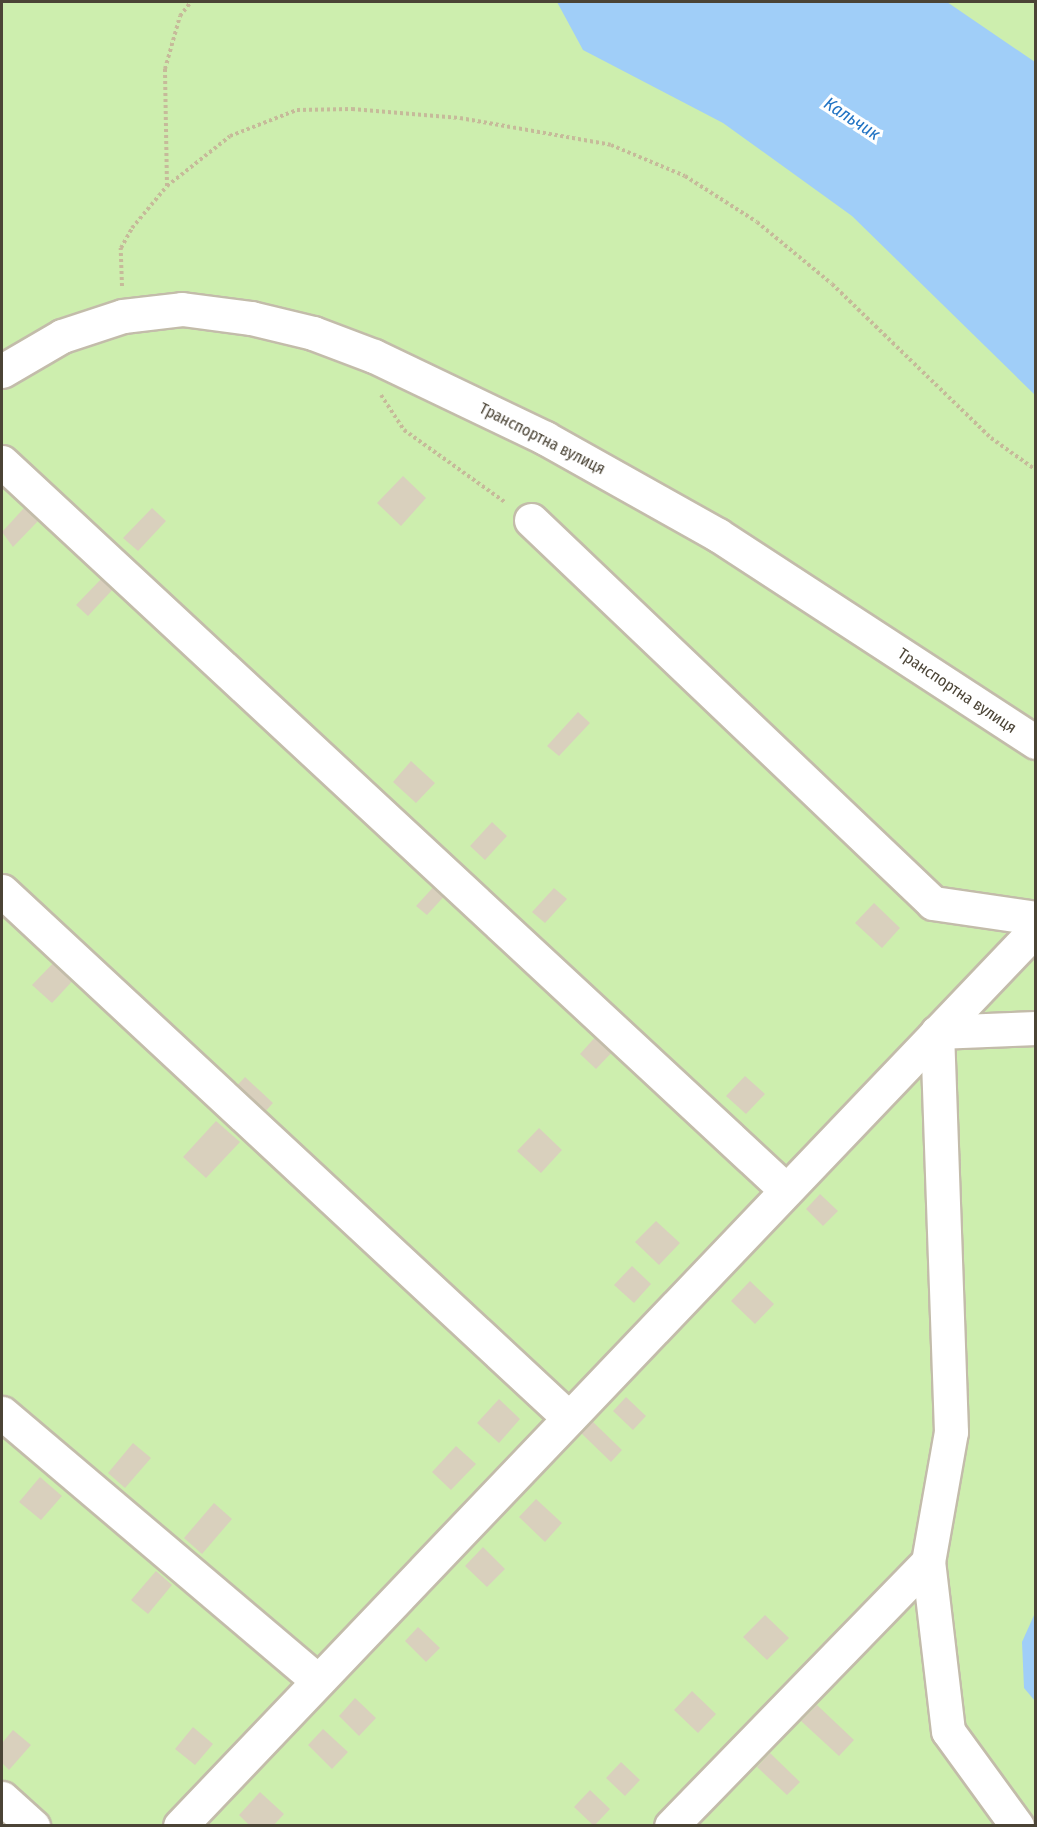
<!DOCTYPE html>
<meta charset="utf-8">
<style>
body{margin:0}
#map{position:relative;width:1037px;height:1827px;overflow:hidden;background:#f6f3e9;font-family:"Fira Sans Condensed",sans-serif}
div>[style]{position:absolute}
.green>*{inset:0;background:#cdeeae}
.water>*{inset:0;background:#a0cef8}
.building>*{inset:0;background:#d9d0bd}
.path>*{height:4px;margin-top:-2px;transform-origin:0;background:repeating-linear-gradient(90deg,#c6ba9a 0 3px,transparent 0 6px)}
.roads{filter:drop-shadow(2px 0 #c3bcaa) drop-shadow(-2px 0 #c3bcaa) drop-shadow(0 2px #c3bcaa) drop-shadow(0 -2px #c3bcaa)}
.minor>*{height:33px;margin:-16.5px;padding:0 16.5px;transform-origin:16.5px;border-radius:16.5px;background:#fff}
span{translate:-50% -50%;white-space:nowrap;text-align:center;line-height:1.15;-webkit-text-stroke:6px #fff;paint-order:stroke}
.street-label{font-size:16px;color:#4b4436}
.water-label{font-size:18px;color:#2274c4;font-style:italic}
.frame{position:absolute;inset:0;border:3px solid #4b4436;pointer-events:none}
</style>
<div id="map">
<div class="green">
<i style="clip-path:polygon(2px 2px,1035px 2px,1035px 1825px,2px 1826px)"></i>
</div>
<div class="water">
<i style="clip-path:polygon(557px 2px,947px 2px,1035px 62px,1035px 395px,852px 216px,723px 123px,583px 50px)"></i>
<i style="clip-path:polygon(1035px 1613px,1035px 1701px,1024px 1688px,1022px 1642px)"></i>
</div>
<div class="building">
<i style="clip-path:polygon(403px 476px,426px 498px,401px 526px,377px 503px)"></i>
<i style="clip-path:polygon(24px 508px,38px 521px,13px 547px,2px 532px)"></i>
<i style="clip-path:polygon(152px 508px,166px 521px,138px 551px,123px 538px)"></i>
<i style="clip-path:polygon(104px 576px,115px 587px,88px 616px,76px 605px)"></i>
<i style="clip-path:polygon(578px 712px,590px 723px,559px 756px,547px 746px)"></i>
<i style="clip-path:polygon(411px 761px,435px 783px,416px 803px,393px 782px)"></i>
<i style="clip-path:polygon(492px 822px,507px 836px,485px 860px,470px 846px)"></i>
<i style="clip-path:polygon(438px 882px,449px 891px,427px 915px,416px 906px)"></i>
<i style="clip-path:polygon(554px 888px,567px 899px,545px 923px,532px 912px)"></i>
<i style="clip-path:polygon(874px 903px,900px 928px,882px 948px,855px 923px)"></i>
<i style="clip-path:polygon(59px 957px,78px 975px,52px 1003px,32px 985px)"></i>
<i style="clip-path:polygon(598px 1034px,615px 1049px,596px 1069px,580px 1054px)"></i>
<i style="clip-path:polygon(745px 1076px,765px 1094px,746px 1114px,726px 1096px)"></i>
<i style="clip-path:polygon(245px 1077px,273px 1103px,261px 1116px,233px 1090px)"></i>
<i style="clip-path:polygon(216px 1121px,240px 1142px,206px 1178px,183px 1157px)"></i>
<i style="clip-path:polygon(539px 1128px,562px 1150px,541px 1173px,517px 1151px)"></i>
<i style="clip-path:polygon(820px 1194px,838px 1211px,823px 1226px,806px 1209px)"></i>
<i style="clip-path:polygon(656px 1221px,680px 1243px,659px 1265px,635px 1242px)"></i>
<i style="clip-path:polygon(632px 1266px,651px 1284px,634px 1303px,614px 1285px)"></i>
<i style="clip-path:polygon(750px 1281px,774px 1304px,755px 1324px,731px 1301px)"></i>
<i style="clip-path:polygon(626px 1397px,646px 1416px,633px 1430px,613px 1411px)"></i>
<i style="clip-path:polygon(499px 1399px,520px 1419px,499px 1443px,477px 1423px)"></i>
<i style="clip-path:polygon(592px 1421px,622px 1450px,611px 1462px,581px 1433px)"></i>
<i style="clip-path:polygon(133px 1443px,151px 1458px,125px 1488px,108px 1473px)"></i>
<i style="clip-path:polygon(456px 1446px,476px 1464px,451px 1490px,432px 1472px)"></i>
<i style="clip-path:polygon(40px 1477px,62px 1496px,41px 1520px,19px 1502px)"></i>
<i style="clip-path:polygon(536px 1499px,562px 1523px,545px 1542px,519px 1517px)"></i>
<i style="clip-path:polygon(214px 1503px,232px 1519px,202px 1554px,184px 1538px)"></i>
<i style="clip-path:polygon(483px 1547px,505px 1569px,487px 1587px,465px 1566px)"></i>
<i style="clip-path:polygon(156px 1571px,172px 1585px,148px 1614px,131px 1600px)"></i>
<i style="clip-path:polygon(765px 1615px,789px 1638px,767px 1660px,743px 1637px)"></i>
<i style="clip-path:polygon(418px 1627px,440px 1648px,426px 1662px,405px 1641px)"></i>
<i style="clip-path:polygon(692px 1691px,716px 1714px,698px 1733px,674px 1710px)"></i>
<i style="clip-path:polygon(355px 1698px,376px 1718px,359px 1736px,339px 1716px)"></i>
<i style="clip-path:polygon(817px 1705px,854px 1740px,839px 1756px,801px 1721px)"></i>
<i style="clip-path:polygon(193px 1727px,213px 1744px,195px 1765px,175px 1749px)"></i>
<i style="clip-path:polygon(323px 1729px,348px 1752px,332px 1769px,308px 1745px)"></i>
<i style="clip-path:polygon(13px 1730px,31px 1745px,9px 1770px,2px 1763px,2px 1743px)"></i>
<i style="clip-path:polygon(770px 1753px,800px 1782px,787px 1795px,757px 1767px)"></i>
<i style="clip-path:polygon(621px 1762px,640px 1780px,625px 1796px,606px 1778px)"></i>
<i style="clip-path:polygon(590px 1790px,610px 1809px,594px 1826px,574px 1807px)"></i>
<i style="clip-path:polygon(260px 1792px,284px 1814px,273px 1826px,250px 1826px,239px 1815px)"></i>
</div>
<div class="path">
<i style="left:167px;top:186px;width:117px;rotate:-91deg"></i>
<i style="left:165px;top:69px;width:55px;rotate:-74.2deg"></i>
<i style="left:180px;top:16px;width:18px;rotate:-52deg"></i>
<i style="left:122px;top:286px;width:38px;rotate:-92deg"></i>
<i style="left:121px;top:248px;width:23px;rotate:-61deg"></i>
<i style="left:132px;top:228px;width:55px;rotate:-50.2deg"></i>
<i style="left:167px;top:186px;width:80px;rotate:-38.4deg"></i>
<i style="left:230px;top:136px;width:72px;rotate:-21.2deg"></i>
<i style="left:297px;top:110px;width:55px;rotate:-1deg"></i>
<i style="left:352px;top:109px;width:108px;rotate:4.8deg"></i>
<i style="left:460px;top:118px;width:153px;rotate:10.1deg"></i>
<i style="left:611px;top:145px;width:80px;rotate:22.7deg"></i>
<i style="left:685px;top:176px;width:85px;rotate:32.6deg"></i>
<i style="left:757px;top:222px;width:97px;rotate:39.6deg"></i>
<i style="left:832px;top:284px;width:221px;rotate:44.1deg"></i>
<i style="left:991px;top:438px;width:55px;rotate:35.4deg"></i>
<i style="left:381px;top:395px;width:42px;rotate:56.7deg"></i>
<i style="left:404px;top:430px;width:124px;rotate:35.5deg"></i>
</div>
<div class="roads">
<div class="minor">
<i style="left:2px;top:371px;width:69px;rotate:-30.3deg"></i>
<i style="left:62px;top:336px;width:64px;rotate:-18.2deg"></i>
<i style="left:123px;top:316px;width:59px;rotate:-6.8deg"></i>
<i style="left:182px;top:309px;width:70px;rotate:7.4deg"></i>
<i style="left:251px;top:318px;width:64px;rotate:13.6deg"></i>
<i style="left:313px;top:333px;width:65px;rotate:20.7deg"></i>
<i style="left:374px;top:356px;width:190px;rotate:25.6deg"></i>
<i style="left:545px;top:438px;width:198px;rotate:29.3deg"></i>
<i style="left:718px;top:535px;width:379px;rotate:33.1deg"></i>
<i style="left:2px;top:462px;width:1070px;rotate:42.88deg"></i>
<i style="left:531px;top:520px;width:555px;rotate:43.61deg"></i>
<i style="left:933px;top:903px;width:104px;rotate:8.3deg"></i>
<i style="left:2px;top:891px;width:774px;rotate:42.91deg"></i>
<i style="left:2px;top:1413px;width:414px;rotate:40.3deg"></i>
<i style="left:2px;top:1798px;width:42px;rotate:42.1deg"></i>
<i style="left:180px;top:1826px;width:1240px;rotate:-46.34deg"></i>
<i style="left:671px;top:1826px;width:368px;rotate:-45.8deg"></i>
<i style="left:1017px;top:1826px;width:117px;rotate:-126deg"></i>
<i style="left:948px;top:1731px;width:170px;rotate:-96.7deg"></i>
<i style="left:928px;top:1562px;width:132px;rotate:-80deg"></i>
<i style="left:951px;top:1432px;width:400px;rotate:-92deg"></i>
<i style="left:937px;top:1032px;width:99px;rotate:-2.3deg"></i>
</div>
</div>
<div class="street-label">
<span style="left:542px;top:439px;rotate:27deg">Транспортна вулиця</span>
<span style="left:957px;top:691px;rotate:34deg">Транспортна вулиця</span>
</div>
<div class="water-label">
<span style="left:852px;top:119px;rotate:33deg">Кальчик</span>
</div>
<div class="frame"></div>
</div>
